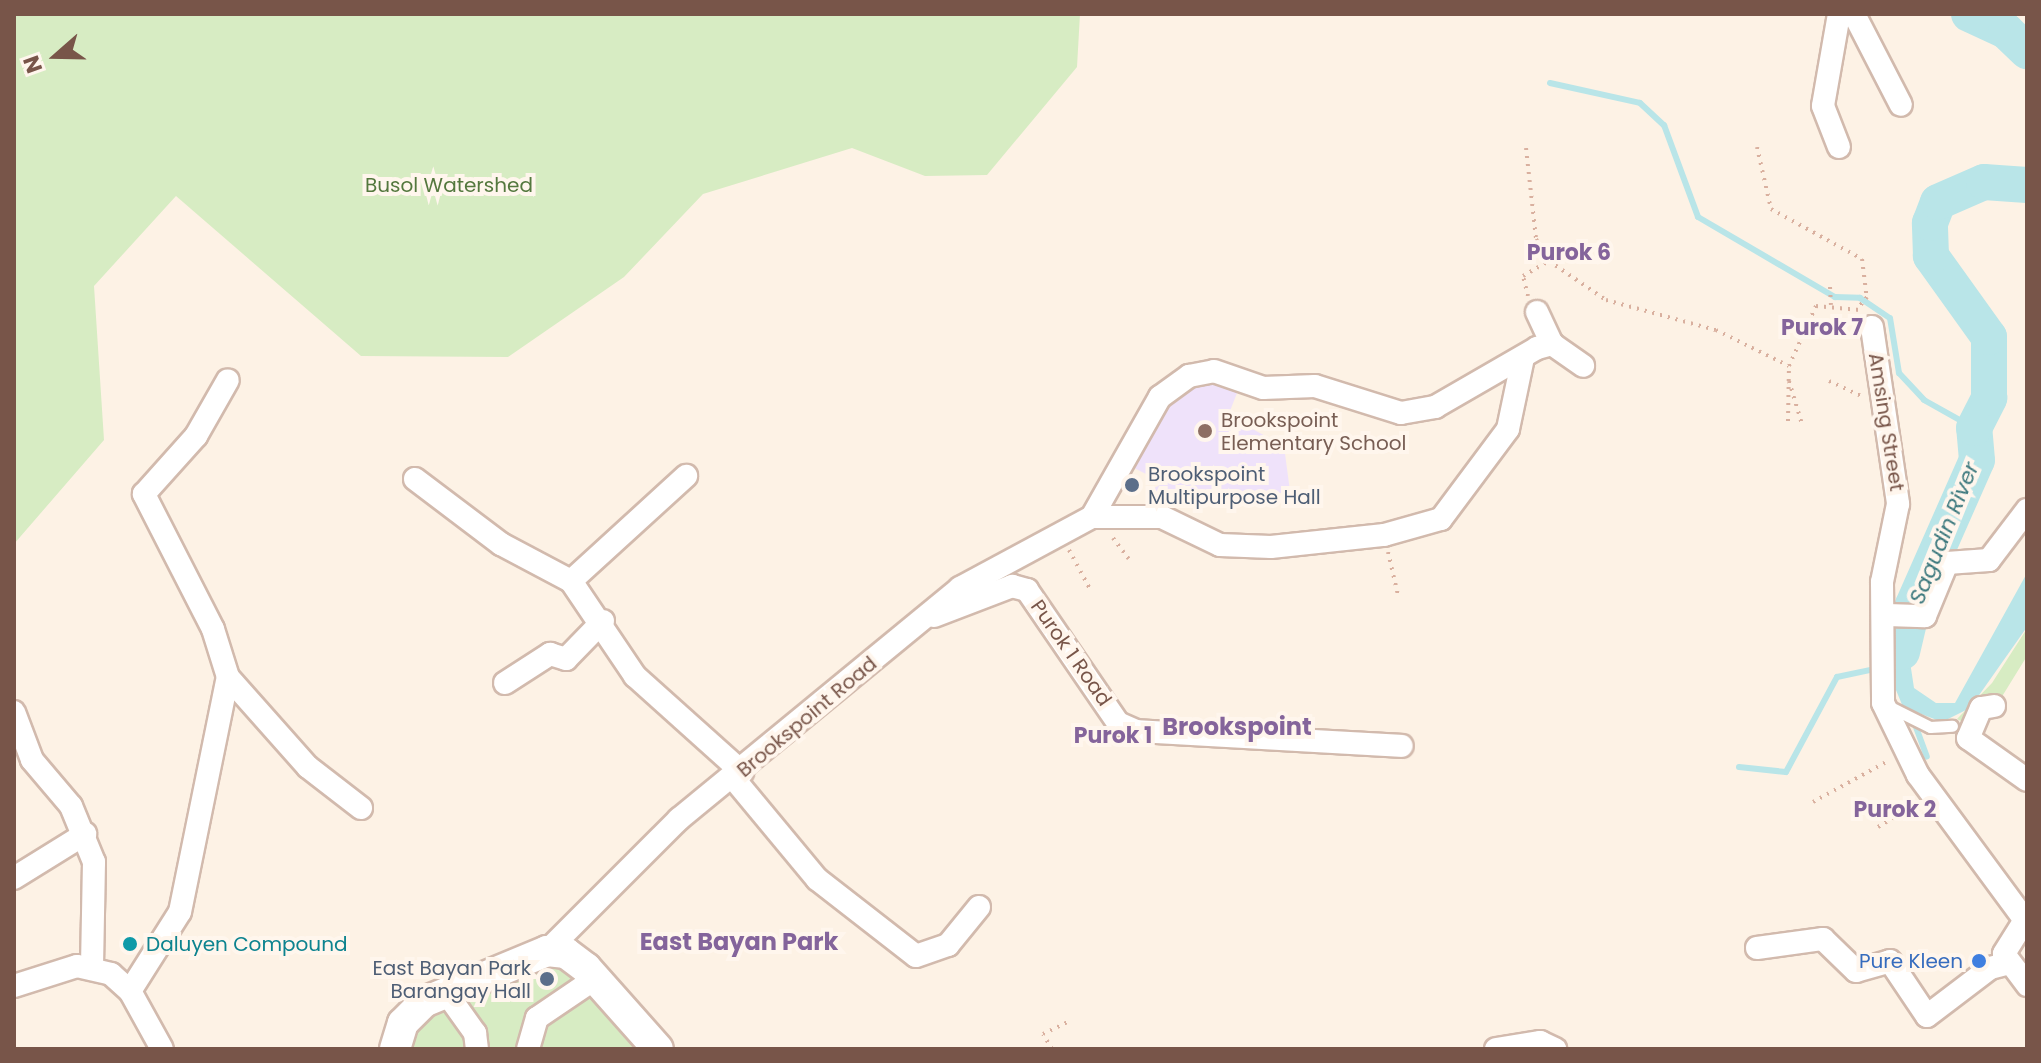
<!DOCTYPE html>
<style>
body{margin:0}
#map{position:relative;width:2041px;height:1063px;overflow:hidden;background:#fdf2e5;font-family:Poppins,sans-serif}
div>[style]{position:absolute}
.education>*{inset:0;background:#efe2fa}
.green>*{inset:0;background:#d7ecc3}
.water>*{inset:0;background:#b9e5e8}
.stream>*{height:6px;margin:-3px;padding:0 3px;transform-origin:3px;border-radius:3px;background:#b9e5e8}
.river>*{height:36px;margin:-18px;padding:0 18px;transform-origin:18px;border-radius:18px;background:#b9e5e8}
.path>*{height:4px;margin-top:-2px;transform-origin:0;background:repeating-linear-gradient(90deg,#d9b09f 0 2px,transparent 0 8px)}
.roads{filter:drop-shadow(2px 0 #d2baad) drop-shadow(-2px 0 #d2baad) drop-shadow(0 2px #d2baad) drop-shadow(0 -2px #d2baad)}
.lane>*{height:11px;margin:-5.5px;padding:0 5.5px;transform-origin:5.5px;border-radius:5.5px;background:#fff}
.street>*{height:22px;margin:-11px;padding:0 11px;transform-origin:11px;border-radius:11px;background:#fff}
.secondary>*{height:30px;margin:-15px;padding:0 15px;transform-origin:15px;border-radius:15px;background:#fff}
.dots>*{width:22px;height:22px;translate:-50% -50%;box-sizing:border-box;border:4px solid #fff6ed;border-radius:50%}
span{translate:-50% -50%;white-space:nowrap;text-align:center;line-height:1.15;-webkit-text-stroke:8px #fff6ed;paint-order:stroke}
.park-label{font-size:20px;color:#54783e}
.education-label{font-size:20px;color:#785e54}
.left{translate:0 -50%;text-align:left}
.street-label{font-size:20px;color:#785549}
.service-label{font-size:20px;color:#4e5e75}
.right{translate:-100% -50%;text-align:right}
.culture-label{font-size:20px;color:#0d838f}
.shop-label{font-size:20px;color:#366cbe}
.neighbourhood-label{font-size:22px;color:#84649b;font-weight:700}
.water-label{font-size:22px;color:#3c787d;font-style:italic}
.quarter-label{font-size:24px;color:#84649b;font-weight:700}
.frame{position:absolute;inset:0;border:16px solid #785549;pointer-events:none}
.north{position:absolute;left:16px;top:16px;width:80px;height:80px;-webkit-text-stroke:6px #fff6ed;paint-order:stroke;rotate:250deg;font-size:22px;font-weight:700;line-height:32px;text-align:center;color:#785549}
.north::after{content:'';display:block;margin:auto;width:28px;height:36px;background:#785549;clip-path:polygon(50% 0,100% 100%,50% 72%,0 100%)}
</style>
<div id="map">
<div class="education">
<i style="clip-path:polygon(1198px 382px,1239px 388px,1228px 416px,1284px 446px,1290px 491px,1235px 503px,1151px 507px,1148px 491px,1164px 483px,1132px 467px,1169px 406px)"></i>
</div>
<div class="green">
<i style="clip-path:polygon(14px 14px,1080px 14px,1077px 67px,987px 175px,925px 176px,852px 148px,703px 194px,624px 277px,508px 357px,361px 356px,176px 196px,94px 286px,104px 440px,14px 544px)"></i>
<i style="clip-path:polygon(2026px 630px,2027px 656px,1998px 703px,1982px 696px,1967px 724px,1957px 719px,1992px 683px)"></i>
<i style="clip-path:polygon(547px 962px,567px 967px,643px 1049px,407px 1049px,413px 1029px,439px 1007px)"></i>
</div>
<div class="water">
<i style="clip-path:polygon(2027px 573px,2027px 627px,1970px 708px,1942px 722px,1903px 707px,1891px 678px,1899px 624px,1917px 626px,1909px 655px,1914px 688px,1936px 703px,1955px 703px)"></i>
</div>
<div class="stream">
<i style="left:1550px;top:83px;width:92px;rotate:12.5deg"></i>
<i style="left:1640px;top:103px;width:33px;rotate:43deg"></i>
<i style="left:1664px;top:125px;width:98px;rotate:69.7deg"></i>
<i style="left:1698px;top:217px;width:159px;rotate:30.3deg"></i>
<i style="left:1835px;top:297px;width:25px;rotate:2deg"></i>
<i style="left:1860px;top:298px;width:36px;rotate:34deg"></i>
<i style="left:1890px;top:318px;width:56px;rotate:80.7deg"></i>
<i style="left:1899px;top:373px;width:37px;rotate:47deg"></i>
<i style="left:1924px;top:400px;width:57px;rotate:29.2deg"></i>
<i style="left:1913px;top:719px;width:40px;rotate:69.8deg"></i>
<i style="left:1739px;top:767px;width:47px;rotate:6.1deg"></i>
<i style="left:1786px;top:772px;width:108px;rotate:-61.8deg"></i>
<i style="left:1837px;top:677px;width:38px;rotate:-12deg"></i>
</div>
<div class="river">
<i style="left:1969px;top:14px;width:41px;rotate:24.7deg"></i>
<i style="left:2006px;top:31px;width:29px;rotate:44deg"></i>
<i style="left:1902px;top:652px;width:48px;rotate:-76.8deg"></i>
<i style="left:1913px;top:605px;width:158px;rotate:-66.2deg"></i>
<i style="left:1977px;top:460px;width:32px;rotate:-95deg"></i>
<i style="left:1974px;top:428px;width:34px;rotate:-63deg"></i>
<i style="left:1989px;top:398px;width:61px;rotate:-90deg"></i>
<i style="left:1989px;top:337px;width:100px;rotate:-125.6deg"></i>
<i style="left:1931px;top:256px;width:33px;rotate:-92deg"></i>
<i style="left:1930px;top:223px;width:22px;rotate:-69deg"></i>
<i style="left:1938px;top:202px;width:50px;rotate:-23.5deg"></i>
<i style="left:1984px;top:182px;width:43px;rotate:4deg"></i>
</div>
<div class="path">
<i style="left:1757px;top:147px;width:64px;rotate:77.3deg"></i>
<i style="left:1771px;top:209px;width:104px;rotate:28.8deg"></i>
<i style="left:1862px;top:259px;width:38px;rotate:83deg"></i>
<i style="left:1867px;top:297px;width:14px;rotate:129deg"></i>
<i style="left:1526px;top:148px;width:92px;rotate:83.7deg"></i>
<i style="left:1536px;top:239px;width:26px;rotate:59deg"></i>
<i style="left:1549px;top:261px;width:69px;rotate:34.4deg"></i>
<i style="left:1606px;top:300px;width:114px;rotate:15.3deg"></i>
<i style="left:1716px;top:330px;width:81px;rotate:26.3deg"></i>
<i style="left:1830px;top:287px;width:18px;rotate:87deg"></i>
<i style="left:1528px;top:296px;width:21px;rotate:-104deg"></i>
<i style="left:1523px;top:276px;width:30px;rotate:-30deg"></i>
<i style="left:1789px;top:381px;width:45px;rotate:73.2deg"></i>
<i style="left:1829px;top:381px;width:35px;rotate:25deg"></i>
<i style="left:1788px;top:421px;width:55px;rotate:-89deg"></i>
<i style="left:1789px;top:366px;width:66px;rotate:-65.8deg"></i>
<i style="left:1816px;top:306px;width:44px;rotate:5.2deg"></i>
<i style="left:1113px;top:538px;width:26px;rotate:53deg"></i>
<i style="left:1069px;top:550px;width:44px;rotate:61.7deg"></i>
<i style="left:1388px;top:552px;width:44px;rotate:76.9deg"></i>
<i style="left:1813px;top:802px;width:85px;rotate:-28.7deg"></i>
<i style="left:1878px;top:827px;width:44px;rotate:-31.2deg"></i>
<i style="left:1052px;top:1049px;width:17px;rotate:-121deg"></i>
<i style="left:1043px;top:1034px;width:28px;rotate:-26deg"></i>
</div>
<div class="roads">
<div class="lane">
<i style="left:1886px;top:705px;width:49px;rotate:26.6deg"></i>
<i style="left:1930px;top:727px;width:22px;rotate:-3deg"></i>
</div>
<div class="street">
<i style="left:1839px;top:14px;width:93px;rotate:99.9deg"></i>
<i style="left:1823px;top:106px;width:44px;rotate:68.7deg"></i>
<i style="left:1854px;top:14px;width:102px;rotate:62.7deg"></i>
<i style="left:1537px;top:312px;width:35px;rotate:65deg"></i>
<i style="left:1872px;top:327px;width:179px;rotate:81.6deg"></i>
<i style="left:1898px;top:504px;width:80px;rotate:101.6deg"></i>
<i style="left:1882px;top:582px;width:121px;rotate:89.5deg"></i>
<i style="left:1883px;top:703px;width:80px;rotate:64.1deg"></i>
<i style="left:1918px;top:775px;width:180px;rotate:53.6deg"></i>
<i style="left:2025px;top:920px;width:40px;rotate:122deg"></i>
<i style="left:2004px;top:954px;width:39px;rotate:53deg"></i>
<i style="left:415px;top:479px;width:108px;rotate:37.1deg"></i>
<i style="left:501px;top:544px;width:79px;rotate:27.9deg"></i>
<i style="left:571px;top:581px;width:115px;rotate:56deg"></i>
<i style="left:635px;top:676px;width:144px;rotate:41.9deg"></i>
<i style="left:1092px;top:517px;width:70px"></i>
<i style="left:1162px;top:517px;width:64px;rotate:25.8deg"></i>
<i style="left:1220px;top:545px;width:51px;rotate:2.2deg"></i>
<i style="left:1271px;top:547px;width:114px;rotate:-6.1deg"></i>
<i style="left:1384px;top:535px;width:59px;rotate:-15.7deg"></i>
<i style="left:1441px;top:519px;width:112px;rotate:-53.3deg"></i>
<i style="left:1508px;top:429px;width:73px;rotate:-78.1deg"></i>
<i style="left:571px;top:581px;width:156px;rotate:-42.4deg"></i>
<i style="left:1887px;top:615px;width:38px;rotate:2deg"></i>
<i style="left:1925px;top:616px;width:57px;rotate:-67.5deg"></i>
<i style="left:1947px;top:563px;width:42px;rotate:-4.1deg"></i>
<i style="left:1989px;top:560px;width:63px;rotate:-52.8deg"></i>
<i style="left:934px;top:616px;width:84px;rotate:-21deg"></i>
<i style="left:1012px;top:586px;width:16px;rotate:15deg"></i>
<i style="left:1027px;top:590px;width:161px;rotate:55.6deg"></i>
<i style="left:1118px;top:723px;width:20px;rotate:24deg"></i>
<i style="left:1136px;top:731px;width:266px;rotate:3.2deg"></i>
<i style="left:228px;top:677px;width:120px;rotate:48.4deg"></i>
<i style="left:308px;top:767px;width:67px;rotate:37.7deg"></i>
<i style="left:505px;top:683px;width:54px;rotate:-32.8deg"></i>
<i style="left:550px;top:654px;width:17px;rotate:17deg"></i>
<i style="left:566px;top:659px;width:53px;rotate:-45.8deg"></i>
<i style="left:1994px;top:706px;width:13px;rotate:171deg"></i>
<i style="left:1981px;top:708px;width:33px;rotate:113deg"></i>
<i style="left:1968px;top:738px;width:72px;rotate:35.4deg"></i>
<i style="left:14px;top:712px;width:51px;rotate:69.4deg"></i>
<i style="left:32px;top:760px;width:60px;rotate:49.7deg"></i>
<i style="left:71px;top:806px;width:61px;rotate:67.7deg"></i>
<i style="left:94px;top:862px;width:107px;rotate:91.1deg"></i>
<i style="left:734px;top:779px;width:130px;rotate:50.3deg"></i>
<i style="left:817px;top:879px;width:125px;rotate:37.9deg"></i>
<i style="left:916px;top:956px;width:34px;rotate:-19deg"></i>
<i style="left:948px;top:945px;width:49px;rotate:-50.8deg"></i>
<i style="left:14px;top:878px;width:84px;rotate:-31.8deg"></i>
<i style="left:1757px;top:948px;width:67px;rotate:-7.8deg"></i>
<i style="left:1823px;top:939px;width:46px;rotate:44.1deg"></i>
<i style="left:1856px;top:971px;width:35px;rotate:-16deg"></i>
<i style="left:1890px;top:961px;width:66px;rotate:56.1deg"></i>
<i style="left:1927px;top:1016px;width:79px;rotate:-37.3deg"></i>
<i style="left:1990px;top:968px;width:16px;rotate:-14deg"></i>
<i style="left:547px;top:951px;width:187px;rotate:-45deg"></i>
<i style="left:679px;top:819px;width:364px;rotate:-39.4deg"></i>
<i style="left:960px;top:588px;width:150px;rotate:-28.3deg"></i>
<i style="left:1092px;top:517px;width:138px;rotate:-60.5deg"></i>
<i style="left:1160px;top:397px;width:36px;rotate:-36deg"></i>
<i style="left:1189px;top:376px;width:25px;rotate:-11deg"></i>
<i style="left:1214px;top:371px;width:52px;rotate:19.1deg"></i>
<i style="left:1263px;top:388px;width:52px;rotate:-2.2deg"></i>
<i style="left:1315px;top:386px;width:90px;rotate:17.4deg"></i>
<i style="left:1401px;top:413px;width:35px;rotate:-10deg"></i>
<i style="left:1435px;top:407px;width:118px;rotate:-30deg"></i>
<i style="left:1537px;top:348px;width:16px;rotate:-15deg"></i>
<i style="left:1552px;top:344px;width:38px;rotate:35deg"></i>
<i style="left:14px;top:986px;width:66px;rotate:-17.6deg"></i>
<i style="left:77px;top:966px;width:35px;rotate:13deg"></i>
<i style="left:111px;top:974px;width:25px;rotate:42deg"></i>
<i style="left:130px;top:991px;width:66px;rotate:61.1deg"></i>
<i style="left:130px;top:991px;width:93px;rotate:-57.7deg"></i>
<i style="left:180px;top:912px;width:240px;rotate:-78.5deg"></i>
<i style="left:228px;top:677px;width:50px;rotate:-107.4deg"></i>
<i style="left:213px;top:629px;width:152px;rotate:-117.1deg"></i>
<i style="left:144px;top:494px;width:78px;rotate:-48.1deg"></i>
<i style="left:196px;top:436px;width:64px;rotate:-60.3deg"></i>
<i style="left:445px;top:991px;width:52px;rotate:54.5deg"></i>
<i style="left:475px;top:1033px;width:16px;rotate:83deg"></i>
<i style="left:528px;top:1049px;width:32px;rotate:-74deg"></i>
<i style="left:537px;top:1018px;width:71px;rotate:-34.1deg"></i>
<i style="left:1496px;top:1049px;width:45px;rotate:-9deg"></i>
<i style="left:1540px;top:1042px;width:17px;rotate:25deg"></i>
</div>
<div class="secondary">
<i style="left:395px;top:1049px;width:27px;rotate:-73deg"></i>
<i style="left:403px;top:1023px;width:30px;rotate:-45deg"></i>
<i style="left:424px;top:1002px;width:133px;rotate:-22.5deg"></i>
<i style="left:547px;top:951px;width:19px;rotate:6deg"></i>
<i style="left:566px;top:953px;width:25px;rotate:37deg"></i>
<i style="left:586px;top:968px;width:108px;rotate:48.4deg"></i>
</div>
</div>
<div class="dots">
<i style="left:1205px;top:431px;background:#8d6e63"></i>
<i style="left:1132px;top:485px;background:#5c6f8a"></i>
<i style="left:130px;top:944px;background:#0f9aa8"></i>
<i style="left:1979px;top:961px;background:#3f7fe0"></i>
<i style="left:547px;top:979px;background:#5c6f8a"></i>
</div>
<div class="park-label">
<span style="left:449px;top:185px">Busol Watershed</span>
</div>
<div class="education-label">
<span class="left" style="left:1221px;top:432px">Brookspoint<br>Elementary School</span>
</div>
<div class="street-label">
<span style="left:1886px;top:422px;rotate:81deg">Amsing Street</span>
<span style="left:1071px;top:653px;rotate:55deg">Purok 1 Road</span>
<span style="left:807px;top:717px;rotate:-40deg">Brookspoint Road</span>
</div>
<div class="service-label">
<span class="left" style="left:1148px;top:486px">Brookspoint<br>Multipurpose Hall</span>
<span class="right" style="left:531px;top:980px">East Bayan Park<br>Barangay Hall</span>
</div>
<div class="culture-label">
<span class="left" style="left:146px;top:944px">Daluyen Compound</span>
</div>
<div class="shop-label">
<span class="right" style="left:1963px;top:961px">Pure Kleen</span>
</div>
<div class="neighbourhood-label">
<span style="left:1569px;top:253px">Purok 6</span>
<span style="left:1822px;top:328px">Purok 7</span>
<span style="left:1113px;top:736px">Purok 1</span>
<span style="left:1895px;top:810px">Purok 2</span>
</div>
<div class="water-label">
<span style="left:1944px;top:533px;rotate:-68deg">Sagudin River</span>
</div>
<div class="quarter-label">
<span style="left:1237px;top:727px">Brookspoint</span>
<span style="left:739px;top:942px">East Bayan Park</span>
</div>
<div class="frame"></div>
<div class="north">N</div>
</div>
